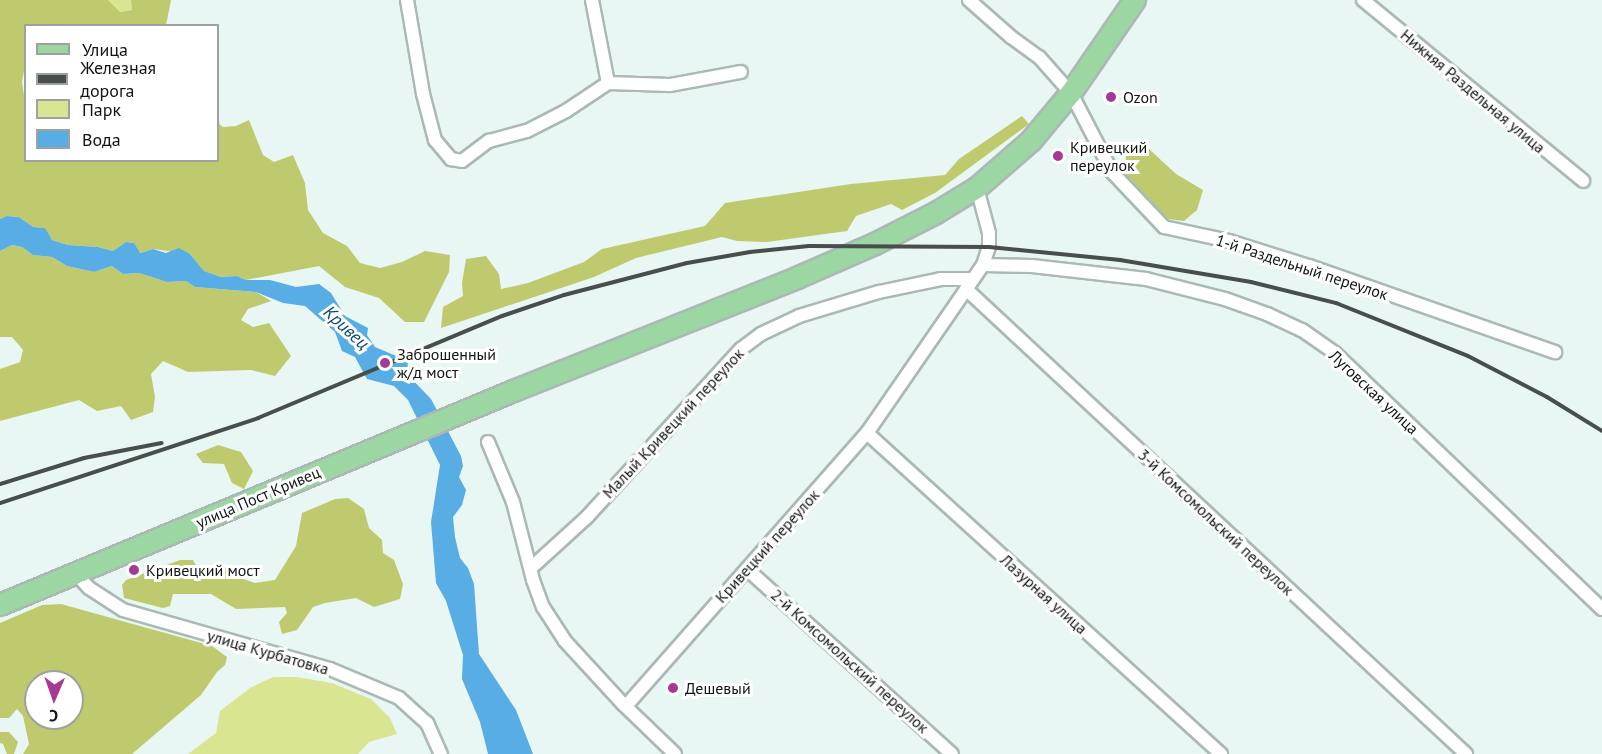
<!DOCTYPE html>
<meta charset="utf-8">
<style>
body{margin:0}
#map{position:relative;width:1602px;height:754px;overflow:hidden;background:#e8f7f3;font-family:"PT Sans",sans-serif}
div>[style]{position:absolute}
.green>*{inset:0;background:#dae592}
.forest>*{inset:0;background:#bfca6e}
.water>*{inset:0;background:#58ade5}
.roads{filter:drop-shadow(2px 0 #abb9b5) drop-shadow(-2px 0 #abb9b5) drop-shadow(0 2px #abb9b5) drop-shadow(0 -2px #abb9b5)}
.minor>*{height:12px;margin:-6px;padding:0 6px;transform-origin:6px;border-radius:6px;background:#fff}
.primary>*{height:20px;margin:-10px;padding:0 10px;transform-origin:10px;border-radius:10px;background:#9cd7a3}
.rail>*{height:4px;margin:-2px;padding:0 2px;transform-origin:2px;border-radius:2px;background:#474e4c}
.dots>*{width:16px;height:16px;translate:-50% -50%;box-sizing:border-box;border:3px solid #fff;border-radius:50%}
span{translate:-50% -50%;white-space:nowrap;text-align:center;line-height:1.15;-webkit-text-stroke:6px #fff;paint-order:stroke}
.street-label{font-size:16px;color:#101514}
.poi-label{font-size:16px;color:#101514}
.left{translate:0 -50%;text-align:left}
.water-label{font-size:18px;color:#084c72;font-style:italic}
.legend{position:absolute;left:24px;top:24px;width:195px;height:138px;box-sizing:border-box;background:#fff;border:2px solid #9fa1a1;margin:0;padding:8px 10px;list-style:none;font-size:18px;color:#101514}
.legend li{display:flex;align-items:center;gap:12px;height:30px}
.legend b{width:30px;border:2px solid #9fa1a1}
.north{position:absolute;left:24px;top:670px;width:60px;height:60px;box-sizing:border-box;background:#fff;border:2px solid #9fa1a1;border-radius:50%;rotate:182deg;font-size:16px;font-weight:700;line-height:24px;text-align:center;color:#101514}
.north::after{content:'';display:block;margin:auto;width:21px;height:27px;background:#a73996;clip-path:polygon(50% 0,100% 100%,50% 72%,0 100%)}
</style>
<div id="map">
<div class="green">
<i style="clip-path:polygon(108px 0,131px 0,132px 10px,119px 12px)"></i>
<i style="clip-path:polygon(273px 677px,296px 677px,332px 683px,371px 699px,390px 718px,397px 734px,369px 742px,358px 754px,188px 754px,216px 733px,220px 711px,250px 688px)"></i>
</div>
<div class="forest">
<i style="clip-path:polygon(0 0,108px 0,120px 12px,132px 10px,131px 0,171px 0,166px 25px,26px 26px,25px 65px,22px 82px,26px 109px,26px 160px,218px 160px,218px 123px,223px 127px,236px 126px,249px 120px,263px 155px,274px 162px,293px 155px,305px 183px,308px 210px,323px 233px,347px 246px,360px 263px,380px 268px,402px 262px,425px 251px,450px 255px,449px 272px,424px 322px,405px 322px,379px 298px,345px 287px,319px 266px,246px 280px,237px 276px,221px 277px,204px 271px,190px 254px,153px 249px,139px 253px,134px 243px,126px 242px,113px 251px,98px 247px,68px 245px,52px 240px,44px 228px,33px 227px,19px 217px,7px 216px,0 219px)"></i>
<i style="clip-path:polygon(1022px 116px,1029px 124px,935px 193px,902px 210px,891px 204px,856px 216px,847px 231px,767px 242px,737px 241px,722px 237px,636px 258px,594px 277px,441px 328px,443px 307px,463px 296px,462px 283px,466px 259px,486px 256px,499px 274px,501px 289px,528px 283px,584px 262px,602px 249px,705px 226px,725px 203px,851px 184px,945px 175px,959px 159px)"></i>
<i style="clip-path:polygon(1139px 145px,1149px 149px,1176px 174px,1203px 190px,1197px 210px,1184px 221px,1168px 219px,1125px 177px,1126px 156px)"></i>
<i style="clip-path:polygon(12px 245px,22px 247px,33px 255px,52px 257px,67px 266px,94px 272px,112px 266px,123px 274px,139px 273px,167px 282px,186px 281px,195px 287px,256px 292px,271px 301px,248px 309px,241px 320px,253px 327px,269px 323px,291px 356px,275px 376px,251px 370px,188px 372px,163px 361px,151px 374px,155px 397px,153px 412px,131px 420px,121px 406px,97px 411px,79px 400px,0 421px,0 369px,20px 362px,23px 350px,12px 337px,0 337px,0 251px)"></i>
<i style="clip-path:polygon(218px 445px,241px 452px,253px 471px,244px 489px,232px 483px,224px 464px,203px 463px,196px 454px)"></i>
<i style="clip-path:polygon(348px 498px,364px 509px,369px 528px,382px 540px,383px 553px,394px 560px,403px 584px,400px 599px,374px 607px,356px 598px,325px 603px,313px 607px,297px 630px,282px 634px,279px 622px,287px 613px,285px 607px,236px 609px,211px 594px,173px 594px,170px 606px,163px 608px,124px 598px,122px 585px,126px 580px,180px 560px,193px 560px,202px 576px,225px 568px,235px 576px,255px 583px,275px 580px,296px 546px,302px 513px,335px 499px)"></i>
<i style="clip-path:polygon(evenodd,61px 604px,212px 646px,227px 657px,225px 665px,217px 672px,201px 695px,132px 754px,23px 754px,29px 744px,23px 716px,17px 709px,9px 718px,0 718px,0 623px,42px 605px,61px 604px,36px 682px,72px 682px,72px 718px,36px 718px,36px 682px)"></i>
<i style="clip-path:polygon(0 732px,9px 732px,18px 742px,14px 754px,7px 754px,3px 744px,0 743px)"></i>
</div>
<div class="water">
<i style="clip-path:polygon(7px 216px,19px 217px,33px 227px,45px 228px,52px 240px,68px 245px,98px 247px,113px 251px,126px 242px,134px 243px,140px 253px,153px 249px,166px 253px,179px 248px,190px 254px,204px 271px,221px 277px,237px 276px,246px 280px,270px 280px,296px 287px,319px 284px,331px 293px,345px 316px,368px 328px,367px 335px,375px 347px,408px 361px,407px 374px,431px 399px,461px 456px,463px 466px,459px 477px,466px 490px,462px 505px,453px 517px,455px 537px,460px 558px,468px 568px,474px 584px,479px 654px,516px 710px,533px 754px,488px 754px,480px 722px,462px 679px,463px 655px,446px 601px,436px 583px,431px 522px,440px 465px,408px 400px,394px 386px,367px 379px,355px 357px,342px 351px,335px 332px,305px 306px,283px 303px,256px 292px,195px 287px,186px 281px,167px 282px,139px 273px,123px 274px,112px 266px,94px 272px,67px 266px,52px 257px,33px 255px,22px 247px,12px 245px,0 251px,0 219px)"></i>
</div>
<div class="roads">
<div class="minor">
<i style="left:407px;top:0;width:95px;rotate:80.3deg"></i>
<i style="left:423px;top:94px;width:48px;rotate:75.4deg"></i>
<i style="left:435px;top:140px;width:25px;rotate:50deg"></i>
<i style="left:451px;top:159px;width:11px;rotate:10deg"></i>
<i style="left:462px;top:161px;width:34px;rotate:-37deg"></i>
<i style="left:489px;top:141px;width:39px;rotate:-15deg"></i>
<i style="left:527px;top:131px;width:44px;rotate:-27.1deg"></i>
<i style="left:566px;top:111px;width:50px;rotate:-33.7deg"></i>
<i style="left:608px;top:83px;width:62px;rotate:1.8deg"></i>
<i style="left:670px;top:85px;width:72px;rotate:-10.4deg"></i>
<i style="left:592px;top:0;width:85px;rotate:79.1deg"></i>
<i style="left:969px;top:0;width:56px;rotate:41.4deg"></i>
<i style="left:1011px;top:37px;width:34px;rotate:36deg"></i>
<i style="left:1039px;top:57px;width:48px;rotate:48.4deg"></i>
<i style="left:1071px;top:93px;width:89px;rotate:62.6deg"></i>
<i style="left:1112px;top:172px;width:76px;rotate:46.6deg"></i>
<i style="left:1164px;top:227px;width:66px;rotate:12.2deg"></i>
<i style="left:1229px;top:241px;width:84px;rotate:17.4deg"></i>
<i style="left:1309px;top:266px;width:261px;rotate:19.3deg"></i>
<i style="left:1363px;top:0;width:285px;rotate:39.4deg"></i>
<i style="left:983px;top:265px;width:49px;rotate:1.2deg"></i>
<i style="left:1032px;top:266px;width:115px;rotate:6.5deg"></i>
<i style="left:1146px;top:279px;width:81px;rotate:14.2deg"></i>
<i style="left:1225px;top:299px;width:45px;rotate:19.7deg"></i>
<i style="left:1267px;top:314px;width:38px;rotate:25deg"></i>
<i style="left:1302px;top:330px;width:40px;rotate:34.9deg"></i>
<i style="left:1335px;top:353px;width:370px;rotate:43.8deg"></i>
<i style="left:966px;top:289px;width:683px;rotate:42.92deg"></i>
<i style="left:867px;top:433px;width:478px;rotate:42.2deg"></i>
<i style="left:488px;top:442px;width:65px;rotate:67.4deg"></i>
<i style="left:513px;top:502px;width:81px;rotate:75.6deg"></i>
<i style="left:533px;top:580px;width:29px;rotate:70deg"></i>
<i style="left:543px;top:607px;width:40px;rotate:57.1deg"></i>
<i style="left:565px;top:641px;width:86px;rotate:47.4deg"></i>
<i style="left:623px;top:704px;width:72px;rotate:43.9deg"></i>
<i style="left:531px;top:568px;width:76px;rotate:-42.3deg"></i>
<i style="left:587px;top:517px;width:228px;rotate:-47.5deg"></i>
<i style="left:741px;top:349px;width:25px;rotate:-37deg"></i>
<i style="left:761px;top:334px;width:42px;rotate:-25.3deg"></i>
<i style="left:799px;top:316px;width:84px;rotate:-16.7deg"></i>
<i style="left:879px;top:292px;width:63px;rotate:-11.8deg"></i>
<i style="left:941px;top:279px;width:32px"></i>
<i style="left:747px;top:569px;width:276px;rotate:42.1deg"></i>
<i style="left:76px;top:574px;width:19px;rotate:47deg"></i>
<i style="left:89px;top:588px;width:40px;rotate:32.9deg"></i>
<i style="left:123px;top:610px;width:215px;rotate:15.9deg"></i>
<i style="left:330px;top:669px;width:75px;rotate:22.8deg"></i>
<i style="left:399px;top:698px;width:38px;rotate:42deg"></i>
<i style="left:427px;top:723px;width:34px;rotate:66deg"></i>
<i style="left:626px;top:706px;width:364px;rotate:-48.6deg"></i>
<i style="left:867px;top:433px;width:204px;rotate:-55.4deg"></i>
<i style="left:983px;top:265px;width:19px;rotate:-72deg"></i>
<i style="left:989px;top:247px;width:14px;rotate:-90deg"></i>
<i style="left:989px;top:233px;width:47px;rotate:-104.9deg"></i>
</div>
<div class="primary">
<i style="left:0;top:605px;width:559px;rotate:-22.62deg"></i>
<i style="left:516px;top:390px;width:302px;rotate:-21.7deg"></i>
<i style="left:797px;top:278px;width:85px;rotate:-23.6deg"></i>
<i style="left:875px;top:244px;width:68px;rotate:-26.9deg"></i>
<i style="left:936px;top:213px;width:48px;rotate:-31.4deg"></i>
<i style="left:977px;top:188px;width:72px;rotate:-41deg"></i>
<i style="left:1031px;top:141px;width:62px;rotate:-50.2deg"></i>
<i style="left:1071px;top:93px;width:113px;rotate:-55.5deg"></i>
</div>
</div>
<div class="rail">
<i style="left:0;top:484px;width:88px;rotate:-17.2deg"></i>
<i style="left:84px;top:458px;width:79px;rotate:-10.9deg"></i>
<i style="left:0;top:503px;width:272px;rotate:-18.2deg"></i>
<i style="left:258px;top:418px;width:264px;rotate:-22.7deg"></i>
<i style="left:502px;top:316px;width:65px;rotate:-18.7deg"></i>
<i style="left:564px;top:295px;width:127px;rotate:-14.6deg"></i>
<i style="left:687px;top:263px;width:64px;rotate:-9.9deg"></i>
<i style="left:750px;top:252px;width:59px;rotate:-5.8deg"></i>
<i style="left:809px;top:246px;width:180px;rotate:0.3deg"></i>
<i style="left:989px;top:247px;width:132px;rotate:5.7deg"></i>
<i style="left:1120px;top:260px;width:133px;rotate:9.5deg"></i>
<i style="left:1251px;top:282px;width:88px;rotate:13.9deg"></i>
<i style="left:1336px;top:303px;width:142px;rotate:21.9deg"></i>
<i style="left:1468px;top:356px;width:89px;rotate:27.4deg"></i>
<i style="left:1547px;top:397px;width:65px;rotate:31.7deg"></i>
</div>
<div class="dots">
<i style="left:1111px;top:97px;background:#a73996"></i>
<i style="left:1058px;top:156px;background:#a73996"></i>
<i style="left:385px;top:363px;background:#a73996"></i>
<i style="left:134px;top:570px;background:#a73996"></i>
<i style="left:673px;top:688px;background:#a73996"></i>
</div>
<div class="street-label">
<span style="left:1473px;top:91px;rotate:40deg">Нижняя Раздельная улица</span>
<span style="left:1302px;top:267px;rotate:18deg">1-й Раздельный переулок</span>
<span style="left:1374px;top:392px;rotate:43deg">Луговская улица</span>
<span style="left:673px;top:423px;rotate:-47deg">Малый Кривецкий переулок</span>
<span style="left:258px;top:497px;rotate:-23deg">улица Пост Кривец</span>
<span style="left:1216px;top:522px;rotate:43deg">3-й Комсомольский переулок</span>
<span style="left:767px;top:546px;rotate:-48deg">Кривецкий переулок</span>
<span style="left:1044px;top:594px;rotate:42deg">Лазурная улица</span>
<span style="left:268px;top:652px;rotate:16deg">улица Курбатовка</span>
<span style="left:850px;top:661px;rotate:42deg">2-й Комсомольский переулок</span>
</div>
<div class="poi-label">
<span class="left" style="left:1123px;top:97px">Ozon</span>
<span class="left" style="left:1070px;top:156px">Кривецкий<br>переулок</span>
<span class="left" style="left:397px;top:363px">Заброшенный<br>ж/д мост</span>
<span class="left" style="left:146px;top:570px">Кривецкий мост</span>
<span class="left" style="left:685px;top:688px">Дешевый</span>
</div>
<div class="water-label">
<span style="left:346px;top:328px;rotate:43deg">Кривец</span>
</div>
<ul class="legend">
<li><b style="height:8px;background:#9cd7a3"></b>Улица</li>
<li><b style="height:8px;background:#474e4c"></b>Железная дорога</li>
<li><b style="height:16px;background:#dae592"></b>Парк</li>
<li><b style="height:16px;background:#58ade5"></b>Вода</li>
</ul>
<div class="north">С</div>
</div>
